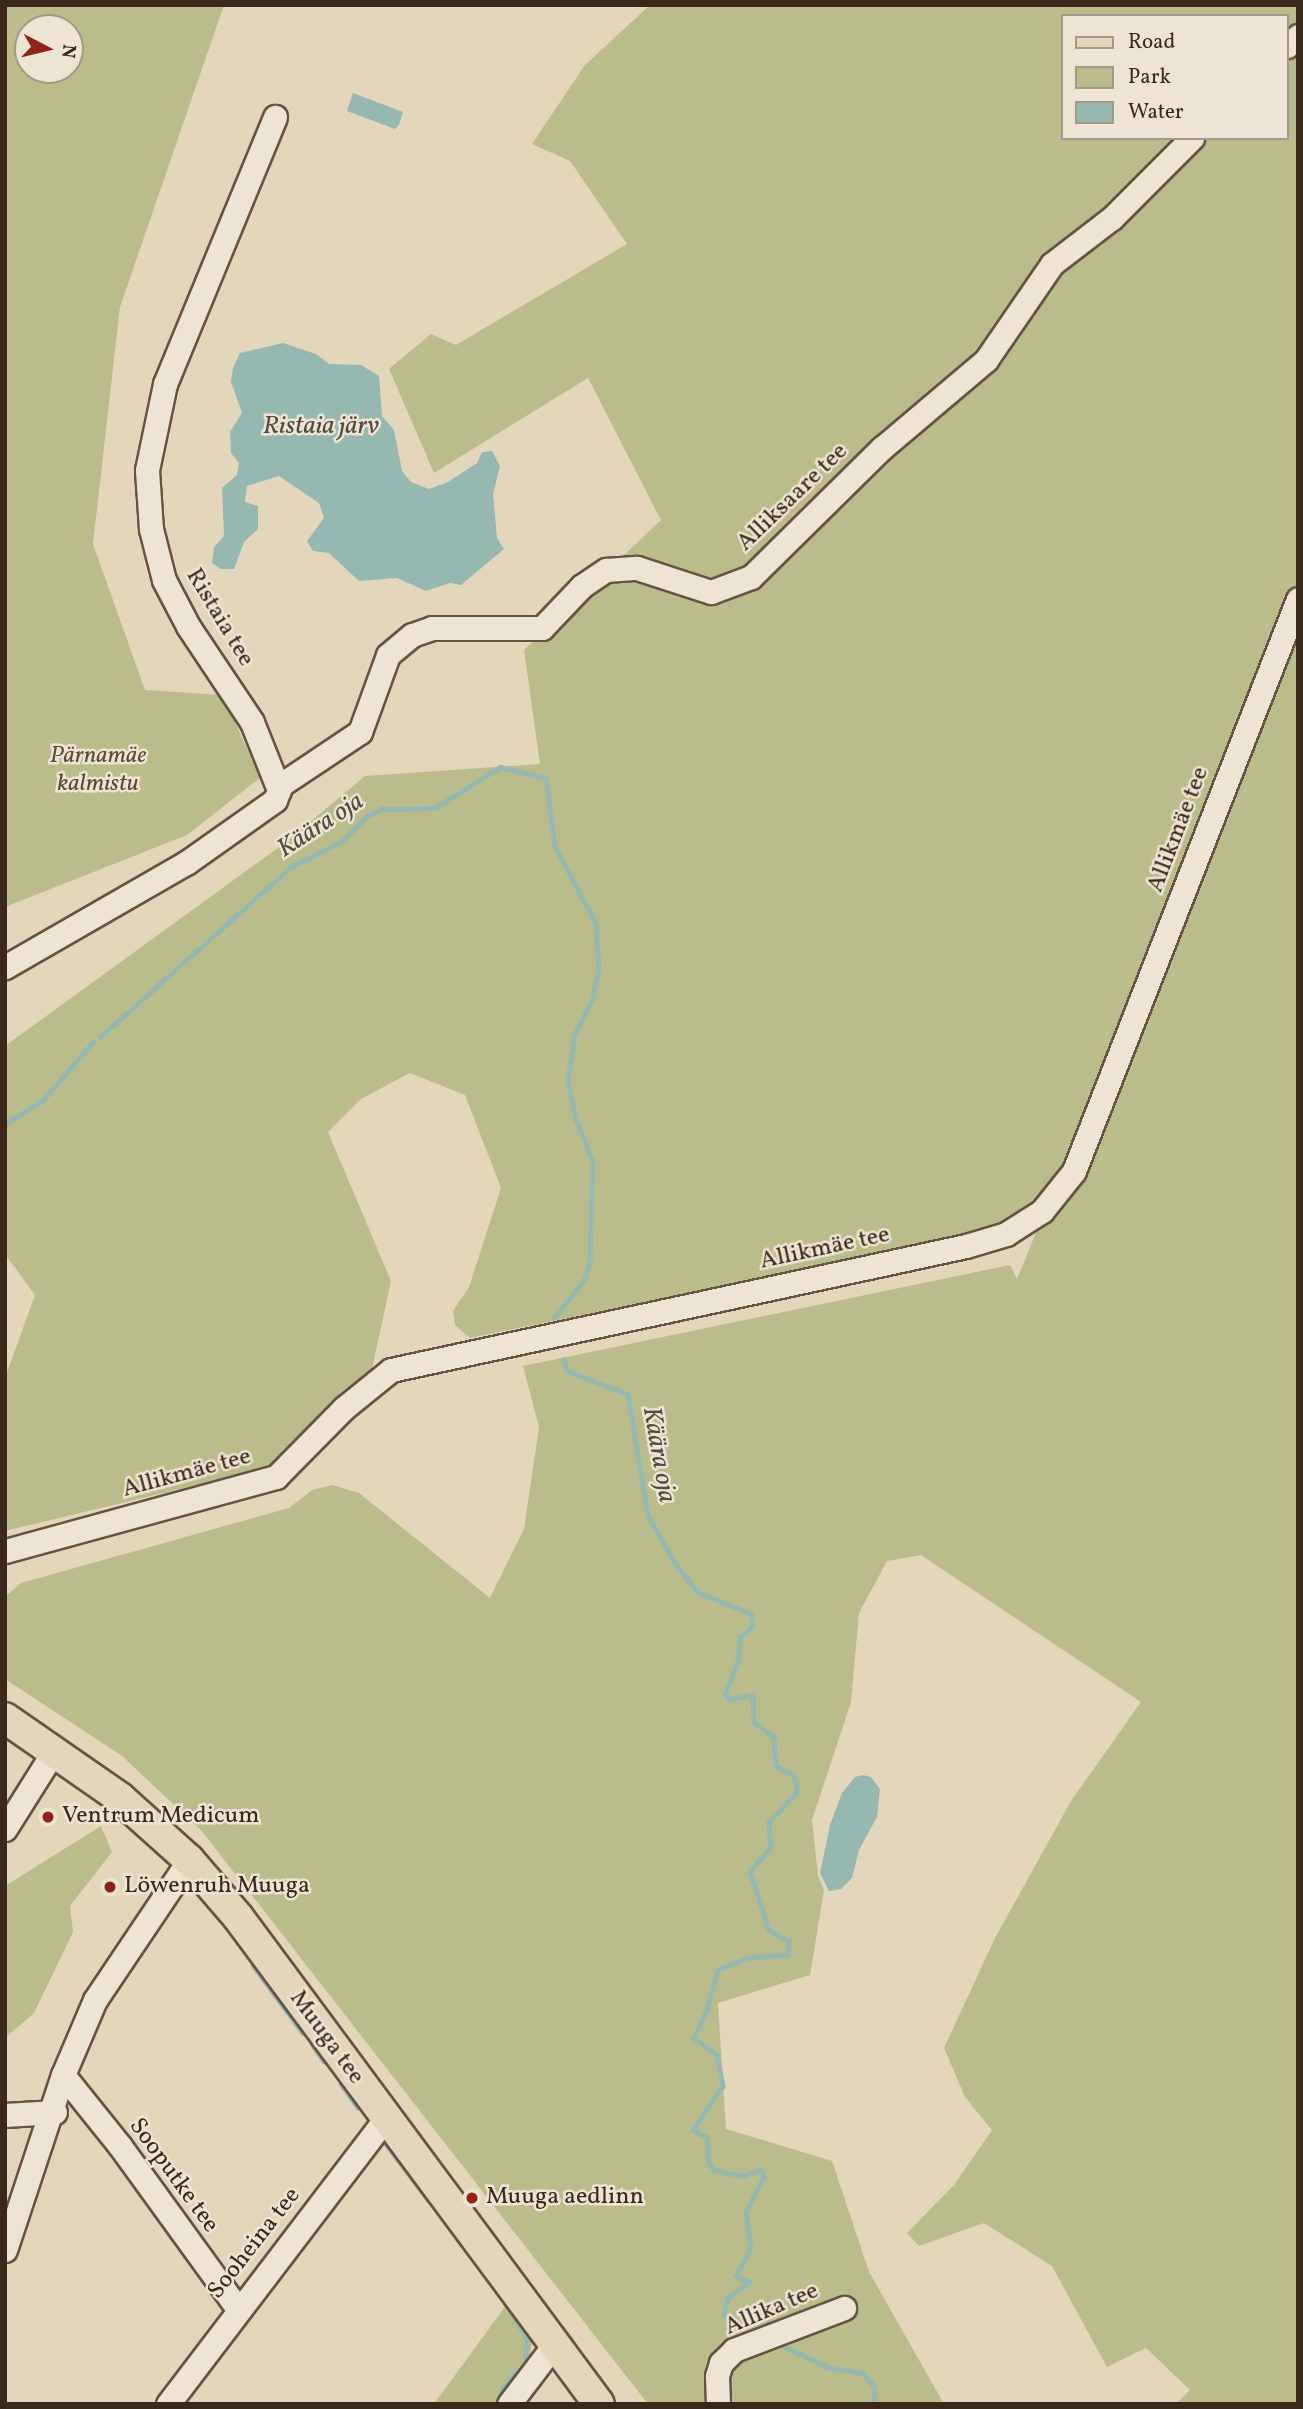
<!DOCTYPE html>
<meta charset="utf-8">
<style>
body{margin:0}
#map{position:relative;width:1303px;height:2409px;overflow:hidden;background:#e3d6bb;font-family:Vollkorn,serif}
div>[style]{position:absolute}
.green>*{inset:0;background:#babc8c}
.water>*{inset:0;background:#95b9b1}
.stream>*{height:4.5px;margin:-2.25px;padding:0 2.25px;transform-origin:2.25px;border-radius:2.25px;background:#95b9b1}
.roads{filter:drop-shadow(2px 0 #665343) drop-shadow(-2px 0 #665343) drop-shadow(0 2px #665343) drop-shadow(0 -2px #665343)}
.minor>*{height:23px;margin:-11.5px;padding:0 11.5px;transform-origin:11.5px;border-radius:11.5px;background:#ede4d3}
.major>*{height:30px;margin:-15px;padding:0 15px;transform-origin:15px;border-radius:15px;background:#e3d6bb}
.dots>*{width:19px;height:19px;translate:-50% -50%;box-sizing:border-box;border:4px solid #ede4d3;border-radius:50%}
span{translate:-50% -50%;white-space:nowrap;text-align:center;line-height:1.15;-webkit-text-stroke:5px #ede4d3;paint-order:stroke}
.street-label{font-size:24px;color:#3c271b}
.park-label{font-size:24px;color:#5c4c37;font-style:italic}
.poi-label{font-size:24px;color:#3c271b}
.left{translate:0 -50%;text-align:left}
.water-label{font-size:26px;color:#524c40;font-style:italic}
.frame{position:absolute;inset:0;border:7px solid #3c271b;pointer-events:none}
.legend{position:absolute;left:1061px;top:14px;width:228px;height:126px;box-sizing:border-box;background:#ede4d3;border:2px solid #a69889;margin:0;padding:9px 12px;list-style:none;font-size:21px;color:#3c271b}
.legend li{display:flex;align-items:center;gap:14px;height:35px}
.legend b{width:35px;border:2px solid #a69889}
.north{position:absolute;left:14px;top:14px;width:70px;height:70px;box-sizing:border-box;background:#ede4d3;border:2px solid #a69889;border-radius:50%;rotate:97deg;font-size:19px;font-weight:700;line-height:28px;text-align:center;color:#3c271b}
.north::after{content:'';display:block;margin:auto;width:24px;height:32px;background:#8f2418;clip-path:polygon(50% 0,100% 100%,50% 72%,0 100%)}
</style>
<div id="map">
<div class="green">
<i style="clip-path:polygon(evenodd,5px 5px,224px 5px,120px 307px,93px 544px,145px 690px,223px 695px,260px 778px,187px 835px,5px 907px,5px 5px,28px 28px,70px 28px,70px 70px,28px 70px,28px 28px)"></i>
<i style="clip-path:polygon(evenodd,650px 5px,1298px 5px,1298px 2404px,1176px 2404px,1190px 2390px,1146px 2348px,1107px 2367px,1052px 2266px,984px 2223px,919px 2246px,907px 2233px,954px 2185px,992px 2130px,965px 2097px,944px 2048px,995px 1938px,1071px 1801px,1141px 1702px,921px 1555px,887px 1561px,859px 1613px,851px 1702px,812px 1820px,818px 1876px,824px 1890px,810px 1975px,718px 2003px,726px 2129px,832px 2161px,869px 2272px,944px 2404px,648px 2404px,201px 1830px,122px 1756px,5px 1679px,5px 1597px,21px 1583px,289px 1508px,312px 1490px,332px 1485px,359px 1493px,490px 1598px,524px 1529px,539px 1427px,523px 1366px,1010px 1265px,1017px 1279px,1056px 1184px,1030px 1208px,979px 1233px,470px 1338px,455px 1325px,453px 1311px,469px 1287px,501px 1188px,465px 1095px,410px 1073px,361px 1099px,328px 1132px,391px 1281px,369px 1383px,301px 1460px,5px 1531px,5px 1378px,35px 1295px,5px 1254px,5px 1046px,286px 842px,365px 776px,540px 764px,524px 650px,661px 520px,588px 378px,434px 473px,389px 369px,431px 334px,456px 345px,627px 244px,570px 161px,532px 144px,585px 65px,650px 5px,1063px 16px,1287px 16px,1287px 138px,1063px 138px,1063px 16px)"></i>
<i style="clip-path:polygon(5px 1699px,141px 1796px,207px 1854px,408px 2125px,281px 1963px,5px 1707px)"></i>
<i style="clip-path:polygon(101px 1826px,112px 1852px,70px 1906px,73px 1932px,34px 2013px,5px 2038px,5px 1886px)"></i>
<i style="clip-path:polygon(483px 2224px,573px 2338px,584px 2360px)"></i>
<i style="clip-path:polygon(507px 2304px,532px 2342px,530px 2356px,497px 2404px,434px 2404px)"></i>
</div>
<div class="water">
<i style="clip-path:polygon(353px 93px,403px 112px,399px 125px,395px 129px,347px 111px)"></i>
<i style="clip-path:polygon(283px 343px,316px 354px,329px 364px,361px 365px,379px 376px,382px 416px,394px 430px,402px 471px,411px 482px,429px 489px,448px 482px,477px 463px,482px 452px,492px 451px,500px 466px,493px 494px,497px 538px,504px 549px,461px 585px,450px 583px,426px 591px,397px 578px,359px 581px,329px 553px,313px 551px,307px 541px,324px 518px,319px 503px,279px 476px,247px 486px,245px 502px,258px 506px,258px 529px,244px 542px,234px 569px,221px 569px,212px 563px,214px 547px,224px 536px,222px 488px,237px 475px,239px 463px,231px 453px,230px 432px,242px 413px,231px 382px,233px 368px,240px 353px)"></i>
<i style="clip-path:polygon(863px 1775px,871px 1777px,880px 1789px,877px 1817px,859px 1850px,852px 1878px,841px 1889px,829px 1891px,820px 1873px,830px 1825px,842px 1793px,855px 1777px)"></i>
</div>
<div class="stream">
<i style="left:100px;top:1037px;width:256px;rotate:-41.7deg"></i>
<i style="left:291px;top:867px;width:57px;rotate:-27deg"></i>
<i style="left:342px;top:841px;width:35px;rotate:-45deg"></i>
<i style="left:367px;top:816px;width:16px;rotate:-27deg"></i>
<i style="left:381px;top:809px;width:54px;rotate:-1.1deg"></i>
<i style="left:435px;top:808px;width:77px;rotate:-32.2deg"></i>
<i style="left:500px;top:767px;width:47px;rotate:13.4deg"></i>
<i style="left:546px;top:778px;width:69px;rotate:82.5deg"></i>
<i style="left:555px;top:846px;width:87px;rotate:62deg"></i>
<i style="left:596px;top:923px;width:45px;rotate:86.2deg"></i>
<i style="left:599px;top:968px;width:34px;rotate:102deg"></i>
<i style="left:592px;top:1001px;width:37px;rotate:117deg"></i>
<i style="left:575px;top:1034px;width:49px;rotate:98.3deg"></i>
<i style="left:568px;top:1082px;width:38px;rotate:78deg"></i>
<i style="left:576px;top:1119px;width:45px;rotate:68deg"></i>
<i style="left:593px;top:1161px;width:101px;rotate:91.7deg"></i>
<i style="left:590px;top:1262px;width:19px;rotate:106deg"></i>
<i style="left:585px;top:1280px;width:48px;rotate:129deg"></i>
<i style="left:5px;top:1124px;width:45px;rotate:-32.3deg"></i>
<i style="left:43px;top:1100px;width:77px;rotate:-49.2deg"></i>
<i style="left:564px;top:1359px;width:12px;rotate:76deg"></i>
<i style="left:567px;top:1371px;width:65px;rotate:20.7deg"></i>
<i style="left:628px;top:1394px;width:124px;rotate:80.7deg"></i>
<i style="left:648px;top:1516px;width:61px;rotate:59.7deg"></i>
<i style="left:679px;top:1569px;width:30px;rotate:50deg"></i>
<i style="left:698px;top:1592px;width:57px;rotate:22.5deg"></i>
<i style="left:751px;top:1614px;width:13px;rotate:81deg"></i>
<i style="left:753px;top:1627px;width:17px;rotate:140deg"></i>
<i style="left:740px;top:1638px;width:20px;rotate:93deg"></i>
<i style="left:739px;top:1658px;width:38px;rotate:110deg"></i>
<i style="left:726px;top:1694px;width:6px;rotate:59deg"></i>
<i style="left:729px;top:1699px;width:24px;rotate:-9deg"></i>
<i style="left:753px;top:1695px;width:27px;rotate:88deg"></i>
<i style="left:754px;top:1722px;width:25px;rotate:37deg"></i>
<i style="left:774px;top:1737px;width:29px;rotate:86deg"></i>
<i style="left:776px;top:1766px;width:19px;rotate:28deg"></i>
<i style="left:793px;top:1775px;width:10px;rotate:66deg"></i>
<i style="left:797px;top:1784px;width:9px;rotate:90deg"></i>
<i style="left:797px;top:1793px;width:40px;rotate:134deg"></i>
<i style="left:769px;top:1822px;width:26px;rotate:86deg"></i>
<i style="left:771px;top:1848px;width:31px;rotate:132deg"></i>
<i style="left:750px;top:1871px;width:62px;rotate:72.1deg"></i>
<i style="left:769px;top:1930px;width:23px;rotate:29deg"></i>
<i style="left:789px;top:1941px;width:14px;rotate:94deg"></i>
<i style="left:788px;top:1955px;width:40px;rotate:175.7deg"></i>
<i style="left:748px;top:1958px;width:32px;rotate:158deg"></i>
<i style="left:718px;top:1970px;width:39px;rotate:105deg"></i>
<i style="left:708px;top:2008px;width:33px;rotate:115deg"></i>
<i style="left:694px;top:2038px;width:29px;rotate:36deg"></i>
<i style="left:717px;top:2055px;width:32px;rotate:79deg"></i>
<i style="left:723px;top:2086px;width:53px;rotate:124.3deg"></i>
<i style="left:693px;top:2130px;width:16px;rotate:27deg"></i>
<i style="left:707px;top:2137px;width:26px;rotate:86deg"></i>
<i style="left:709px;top:2163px;width:9px;rotate:54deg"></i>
<i style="left:714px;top:2170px;width:29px;rotate:12deg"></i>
<i style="left:742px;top:2176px;width:20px;rotate:-18deg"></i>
<i style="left:761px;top:2170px;width:8px;rotate:67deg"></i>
<i style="left:764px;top:2177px;width:40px;rotate:116.6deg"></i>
<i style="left:746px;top:2213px;width:35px;rotate:82deg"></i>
<i style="left:751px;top:2248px;width:32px;rotate:118deg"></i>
<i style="left:736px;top:2276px;width:15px;rotate:23deg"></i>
<i style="left:750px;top:2282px;width:27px;rotate:144deg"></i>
<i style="left:728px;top:2298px;width:17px;rotate:103deg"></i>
<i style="left:724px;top:2315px;width:12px;rotate:42deg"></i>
<i style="left:733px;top:2323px;width:35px;rotate:-10deg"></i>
<i style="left:767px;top:2317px;width:11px;rotate:80deg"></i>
<i style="left:253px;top:1965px;width:84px;rotate:53.7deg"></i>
<i style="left:312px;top:2044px;width:21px;rotate:55deg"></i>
<i style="left:341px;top:2084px;width:29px;rotate:54deg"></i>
<i style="left:381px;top:2137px;width:81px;rotate:53deg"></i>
<i style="left:442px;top:2217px;width:34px;rotate:54deg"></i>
<i style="left:503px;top:2299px;width:48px;rotate:58.6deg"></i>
<i style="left:528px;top:2340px;width:17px;rotate:100deg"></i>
<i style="left:775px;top:2342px;width:59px;rotate:25.3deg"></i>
<i style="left:828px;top:2367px;width:36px;rotate:10deg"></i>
<i style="left:863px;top:2373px;width:17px;rotate:50deg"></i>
<i style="left:874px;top:2386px;width:18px;rotate:87deg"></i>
<i style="left:499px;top:2394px;width:26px;rotate:-54deg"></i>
</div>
<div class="roads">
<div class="minor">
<i style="left:1287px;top:46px;width:15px;rotate:-42deg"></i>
<i style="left:279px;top:786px;width:97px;rotate:-33.7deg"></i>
<i style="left:360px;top:732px;width:82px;rotate:-70deg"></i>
<i style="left:388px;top:655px;width:31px;rotate:-40deg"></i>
<i style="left:412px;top:635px;width:21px;rotate:-19deg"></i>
<i style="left:432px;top:628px;width:110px"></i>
<i style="left:542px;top:628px;width:58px;rotate:-46.4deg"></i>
<i style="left:582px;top:586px;width:29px;rotate:-34deg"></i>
<i style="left:606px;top:570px;width:31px;rotate:-4deg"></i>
<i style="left:637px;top:568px;width:78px;rotate:18deg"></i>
<i style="left:711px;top:592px;width:43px;rotate:-20.6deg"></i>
<i style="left:751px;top:577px;width:184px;rotate:-44.6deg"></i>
<i style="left:882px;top:448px;width:136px;rotate:-40.2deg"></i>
<i style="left:986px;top:360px;width:116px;rotate:-55.5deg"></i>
<i style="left:1052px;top:264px;width:76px;rotate:-37.5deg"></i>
<i style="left:1112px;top:218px;width:113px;rotate:-45deg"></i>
<i style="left:5px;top:967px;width:209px;rotate:-29.9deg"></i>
<i style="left:186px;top:863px;width:109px;rotate:-35.3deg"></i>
<i style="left:275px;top:800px;width:11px;rotate:-68deg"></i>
<i style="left:279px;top:790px;width:73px;rotate:-111.7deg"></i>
<i style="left:252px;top:722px;width:115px;rotate:-123.7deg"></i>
<i style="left:188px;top:626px;width:52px;rotate:-117.6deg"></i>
<i style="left:164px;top:580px;width:53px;rotate:-104.3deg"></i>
<i style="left:151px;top:529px;width:59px;rotate:-93.9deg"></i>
<i style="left:147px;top:470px;width:88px;rotate:-78.2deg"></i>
<i style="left:165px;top:384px;width:289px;rotate:-67.6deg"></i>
<i style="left:5px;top:1551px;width:281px;rotate:-15.3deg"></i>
<i style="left:276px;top:1477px;width:97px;rotate:-45.4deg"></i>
<i style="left:344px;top:1408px;width:60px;rotate:-39deg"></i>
<i style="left:391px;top:1370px;width:588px;rotate:-12.17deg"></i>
<i style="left:966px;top:1246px;width:42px;rotate:-16.7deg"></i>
<i style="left:1006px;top:1234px;width:43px;rotate:-32.6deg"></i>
<i style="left:1042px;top:1211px;width:51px;rotate:-51.3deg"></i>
<i style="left:1074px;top:1171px;width:614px;rotate:-68.61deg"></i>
<i style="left:5px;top:1829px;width:92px;rotate:-57.9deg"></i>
<i style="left:63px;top:2075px;width:91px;rotate:51.2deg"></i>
<i style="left:120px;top:2146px;width:201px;rotate:54.1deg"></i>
<i style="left:5px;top:2115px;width:50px;rotate:-3.4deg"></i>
<i style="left:5px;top:2250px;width:184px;rotate:-71.7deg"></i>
<i style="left:63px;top:2075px;width:82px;rotate:-66.9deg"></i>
<i style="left:95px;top:2000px;width:169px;rotate:-56.1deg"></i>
<i style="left:168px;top:2404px;width:360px;rotate:-52.7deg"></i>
<i style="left:509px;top:2404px;width:74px;rotate:-52.7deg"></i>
<i style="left:718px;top:2404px;width:28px;rotate:-92deg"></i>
<i style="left:717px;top:2376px;width:14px;rotate:-73deg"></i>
<i style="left:721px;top:2363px;width:18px;rotate:-45deg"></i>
<i style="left:734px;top:2350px;width:118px;rotate:-20.9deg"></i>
</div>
<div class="major">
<i style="left:5px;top:1718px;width:140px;rotate:34.8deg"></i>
<i style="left:120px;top:1798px;width:93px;rotate:41.9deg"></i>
<i style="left:189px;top:1860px;width:75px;rotate:49.3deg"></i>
<i style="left:238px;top:1917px;width:606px;rotate:53.45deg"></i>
</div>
</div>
<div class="dots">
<i style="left:48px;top:1817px;background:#8f2418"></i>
<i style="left:110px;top:1887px;background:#8f2418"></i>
<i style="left:472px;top:2198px;background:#8f2418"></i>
</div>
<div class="street-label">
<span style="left:793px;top:498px;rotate:-44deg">Alliksaare tee</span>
<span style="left:219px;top:618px;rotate:59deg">Ristaia tee</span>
<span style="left:1179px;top:830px;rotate:-69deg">Allikmäe tee</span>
<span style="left:825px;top:1249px;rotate:-12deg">Allikmäe tee</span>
<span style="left:187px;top:1474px;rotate:-15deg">Allikmäe tee</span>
<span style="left:326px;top:2038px;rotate:54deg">Muuga tee</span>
<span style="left:173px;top:2176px;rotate:54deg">Sooputke tee</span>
<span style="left:255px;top:2244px;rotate:-52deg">Sooheina tee</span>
<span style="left:772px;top:2310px;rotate:-23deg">Allika tee</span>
</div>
<div class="park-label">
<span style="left:98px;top:771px">Pärnamäe<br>kalmistu</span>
</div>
<div class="poi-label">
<span class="left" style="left:62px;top:1817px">Ventrum Medicum</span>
<span class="left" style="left:124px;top:1887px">Löwenruh Muuga</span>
<span class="left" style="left:486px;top:2198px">Muuga aedlinn</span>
</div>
<div class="water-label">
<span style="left:321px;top:427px">Ristaia järv</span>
<span style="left:321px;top:826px;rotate:-33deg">Käära oja</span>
<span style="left:658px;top:1455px;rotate:80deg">Käära oja</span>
</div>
<div class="frame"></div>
<ul class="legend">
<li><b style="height:9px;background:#e3d6bb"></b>Road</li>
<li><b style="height:19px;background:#babc8c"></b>Park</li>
<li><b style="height:19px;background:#95b9b1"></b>Water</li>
</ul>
<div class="north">N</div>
</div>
